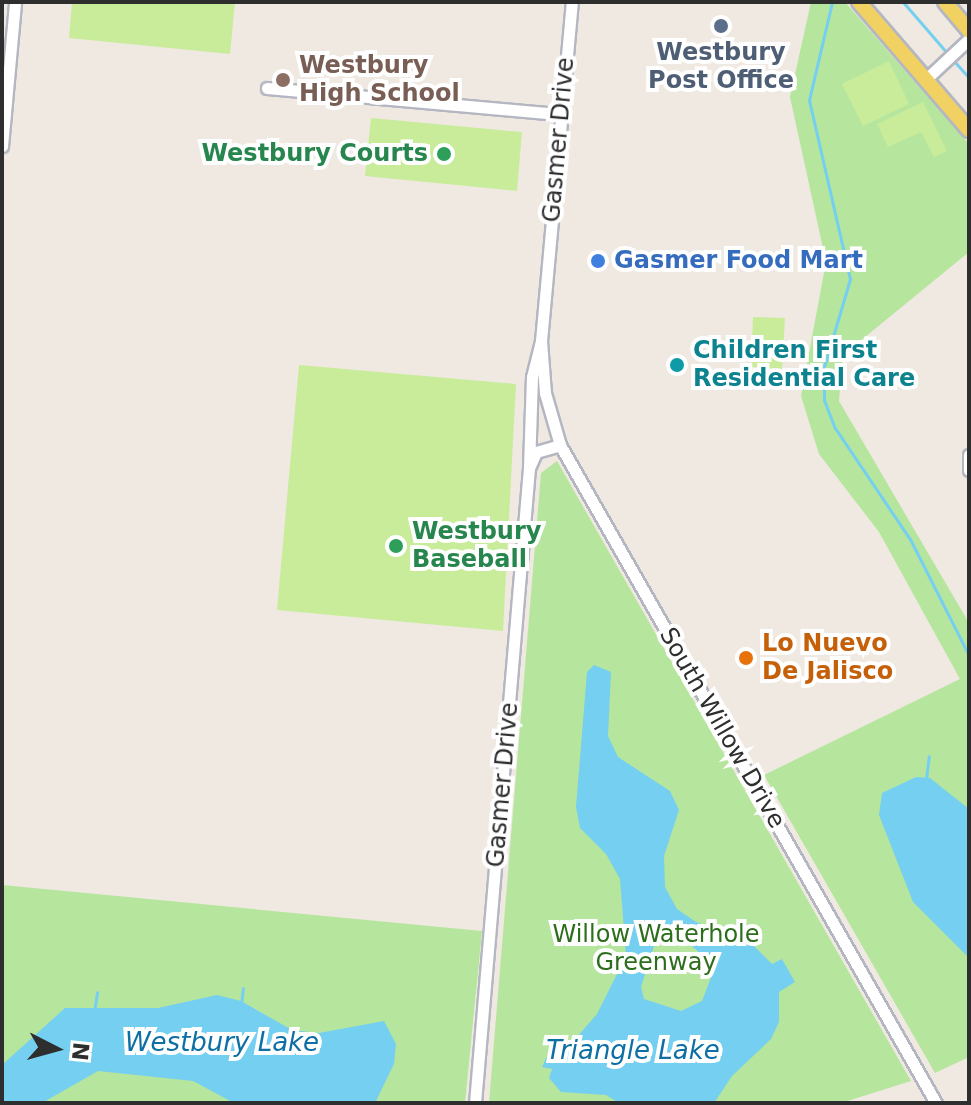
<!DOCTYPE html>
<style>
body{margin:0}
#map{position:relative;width:971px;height:1105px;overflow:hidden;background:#efe9e1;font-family:"DejaVu Sans",sans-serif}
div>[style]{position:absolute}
.green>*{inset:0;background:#b6e59e}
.pitch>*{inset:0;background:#c9ec9a}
.water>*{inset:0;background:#75cff0}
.stream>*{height:3px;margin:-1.5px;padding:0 1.5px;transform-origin:1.5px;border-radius:1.5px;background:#75cff0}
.roads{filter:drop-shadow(2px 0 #b4b7c1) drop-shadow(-2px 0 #b4b7c1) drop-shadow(0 2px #b4b7c1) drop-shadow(0 -2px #b4b7c1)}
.minor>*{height:11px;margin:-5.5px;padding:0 5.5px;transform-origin:5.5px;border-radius:5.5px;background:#fff}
.major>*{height:14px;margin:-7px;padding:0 7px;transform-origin:7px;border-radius:7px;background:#f2d163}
.dots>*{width:22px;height:22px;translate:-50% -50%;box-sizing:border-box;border:4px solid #fff;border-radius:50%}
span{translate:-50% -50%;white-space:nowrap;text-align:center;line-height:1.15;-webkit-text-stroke:8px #fff;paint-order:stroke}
.service-label{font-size:24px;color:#4e5e75;font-weight:700}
.education-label{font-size:24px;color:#785e54;font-weight:700}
.left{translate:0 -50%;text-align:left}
.street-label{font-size:24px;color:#2e2e2e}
.leisure-label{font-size:24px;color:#27864d;font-weight:700}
.right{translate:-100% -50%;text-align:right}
.shop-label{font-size:24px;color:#366cbe;font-weight:700}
.culture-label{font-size:24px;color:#0d838f;font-weight:700}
.food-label{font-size:24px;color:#c56008;font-weight:700}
.park-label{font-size:24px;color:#2c6e1b}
.water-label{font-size:26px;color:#0d6fa3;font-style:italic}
.frame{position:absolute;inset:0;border:4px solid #2e2e2e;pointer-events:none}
.north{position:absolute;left:16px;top:1009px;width:80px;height:80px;-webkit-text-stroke:6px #fff;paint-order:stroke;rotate:96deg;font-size:22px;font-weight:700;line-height:32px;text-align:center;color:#2e2e2e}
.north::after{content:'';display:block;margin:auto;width:28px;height:36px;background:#2e2e2e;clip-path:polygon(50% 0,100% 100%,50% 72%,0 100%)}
</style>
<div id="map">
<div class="green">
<i style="clip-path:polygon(811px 2px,845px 2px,969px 144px,969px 252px,843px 355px,839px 401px,969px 623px,969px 1057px,935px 1073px,764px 775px,960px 679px,879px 532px,819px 454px,801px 396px,826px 262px,790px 97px)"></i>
<i style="clip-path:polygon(557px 461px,911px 1081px,841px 1103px,489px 1103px,541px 473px)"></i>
<i style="clip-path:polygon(2px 885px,482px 931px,465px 1103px,2px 1103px)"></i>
</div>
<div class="pitch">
<i style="clip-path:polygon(72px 2px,235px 2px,230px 54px,69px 38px)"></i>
<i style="clip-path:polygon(889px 61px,909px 104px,863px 126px,842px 84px)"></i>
<i style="clip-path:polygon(923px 102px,947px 151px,934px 157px,921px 132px,888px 147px,877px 124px)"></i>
<i style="clip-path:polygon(371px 118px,522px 132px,517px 191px,365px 176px)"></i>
<i style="clip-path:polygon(753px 317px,785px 318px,782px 369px,751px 367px)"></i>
<i style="clip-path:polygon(299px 365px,516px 384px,503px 631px,277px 610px)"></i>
</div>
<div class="water">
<i style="clip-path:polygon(evenodd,594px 665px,611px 672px,608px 736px,618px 757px,670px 791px,679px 810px,664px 856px,665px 887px,677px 909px,696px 922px,750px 942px,772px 964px,782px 959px,795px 982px,779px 992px,779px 1022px,771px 1039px,732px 1076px,714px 1103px,619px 1103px,606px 1095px,561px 1092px,549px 1078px,552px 1069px,542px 1067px,546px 1058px,564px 1052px,597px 1014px,626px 956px,620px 879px,606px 854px,580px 828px,576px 807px,587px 672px,594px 665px,666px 935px,681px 936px,715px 967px,702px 1001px,681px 1011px,644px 999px,641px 987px,655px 943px,666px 935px)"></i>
<i style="clip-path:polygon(916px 777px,930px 778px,969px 809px,969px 958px,913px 902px,879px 815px,882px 793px)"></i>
<i style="clip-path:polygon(217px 995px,241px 1001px,292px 1030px,319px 1033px,384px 1021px,396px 1044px,394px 1064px,375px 1103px,234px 1103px,193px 1081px,98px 1071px,42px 1103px,2px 1103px,2px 1065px,65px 1008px,158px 1008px)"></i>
</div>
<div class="stream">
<i style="left:832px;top:2px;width:101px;rotate:103.2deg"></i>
<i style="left:809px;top:100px;width:184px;rotate:77.1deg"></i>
<i style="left:850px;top:279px;width:92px;rotate:106.5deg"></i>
<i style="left:824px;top:367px;width:33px;rotate:90deg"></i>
<i style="left:824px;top:400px;width:30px;rotate:69deg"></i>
<i style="left:835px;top:428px;width:134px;rotate:56deg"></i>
<i style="left:910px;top:539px;width:131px;rotate:63.2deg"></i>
<i style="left:903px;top:2px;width:69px;rotate:49.1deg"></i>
<i style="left:953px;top:60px;width:24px;rotate:48deg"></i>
<i style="left:926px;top:779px;width:23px;rotate:-83deg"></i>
<i style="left:241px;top:1004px;width:16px;rotate:-83deg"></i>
<i style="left:94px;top:1012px;width:20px;rotate:-81deg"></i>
</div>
<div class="roads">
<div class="minor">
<i style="left:926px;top:79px;width:59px;rotate:-42.9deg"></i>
<i style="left:267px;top:88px;width:295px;rotate:5.1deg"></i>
<i style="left:2px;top:146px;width:145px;rotate:-84.8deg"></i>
<i style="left:541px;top:341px;width:52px;rotate:85.6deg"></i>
<i style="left:545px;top:393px;width:54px;rotate:73.9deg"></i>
<i style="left:560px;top:445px;width:758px;rotate:60.26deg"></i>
<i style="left:969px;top:455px;width:15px;rotate:90deg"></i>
<i style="left:529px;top:467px;width:90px;rotate:-88.1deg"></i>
<i style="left:532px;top:377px;width:37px;rotate:-76deg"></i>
<i style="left:541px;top:341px;width:340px;rotate:-84.8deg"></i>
<i style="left:475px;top:1103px;width:637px;rotate:-85.14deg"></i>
<i style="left:529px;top:468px;width:17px;rotate:-66deg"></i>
<i style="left:536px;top:452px;width:25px;rotate:-16deg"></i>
</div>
<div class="major">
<i style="left:859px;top:2px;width:169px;rotate:49.3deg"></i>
<i style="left:945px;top:2px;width:38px;rotate:50deg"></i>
</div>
</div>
<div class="dots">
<i style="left:721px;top:26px;background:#5c6f8a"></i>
<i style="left:283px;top:80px;background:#8d6e63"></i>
<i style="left:444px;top:154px;background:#2e9e5b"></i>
<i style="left:598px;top:261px;background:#3f7fe0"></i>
<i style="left:677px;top:365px;background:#0f9aa8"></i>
<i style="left:396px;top:546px;background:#2e9e5b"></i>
<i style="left:746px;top:658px;background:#e8710a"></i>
</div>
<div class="service-label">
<span style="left:721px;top:67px">Westbury<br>Post Office</span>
</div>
<div class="education-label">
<span class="left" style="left:299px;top:80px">Westbury<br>High School</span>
</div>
<div class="street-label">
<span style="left:559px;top:140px;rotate:-85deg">Gasmer Drive</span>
<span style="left:722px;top:728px;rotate:60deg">South Willow Drive</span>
<span style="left:503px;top:785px;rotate:-85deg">Gasmer Drive</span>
</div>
<div class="leisure-label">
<span class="right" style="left:428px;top:154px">Westbury Courts</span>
<span class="left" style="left:412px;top:546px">Westbury<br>Baseball</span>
</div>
<div class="shop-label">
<span class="left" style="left:614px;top:261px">Gasmer Food Mart</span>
</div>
<div class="culture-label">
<span class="left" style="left:693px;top:365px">Children First<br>Residential Care</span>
</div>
<div class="food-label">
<span class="left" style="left:762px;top:658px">Lo Nuevo<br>De Jalisco</span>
</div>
<div class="park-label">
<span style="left:656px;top:949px">Willow Waterhole<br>Greenway</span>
</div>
<div class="water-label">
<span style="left:222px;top:1043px">Westbury Lake</span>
<span style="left:633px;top:1051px">Triangle Lake</span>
</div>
<div class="frame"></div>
<div class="north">N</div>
</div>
